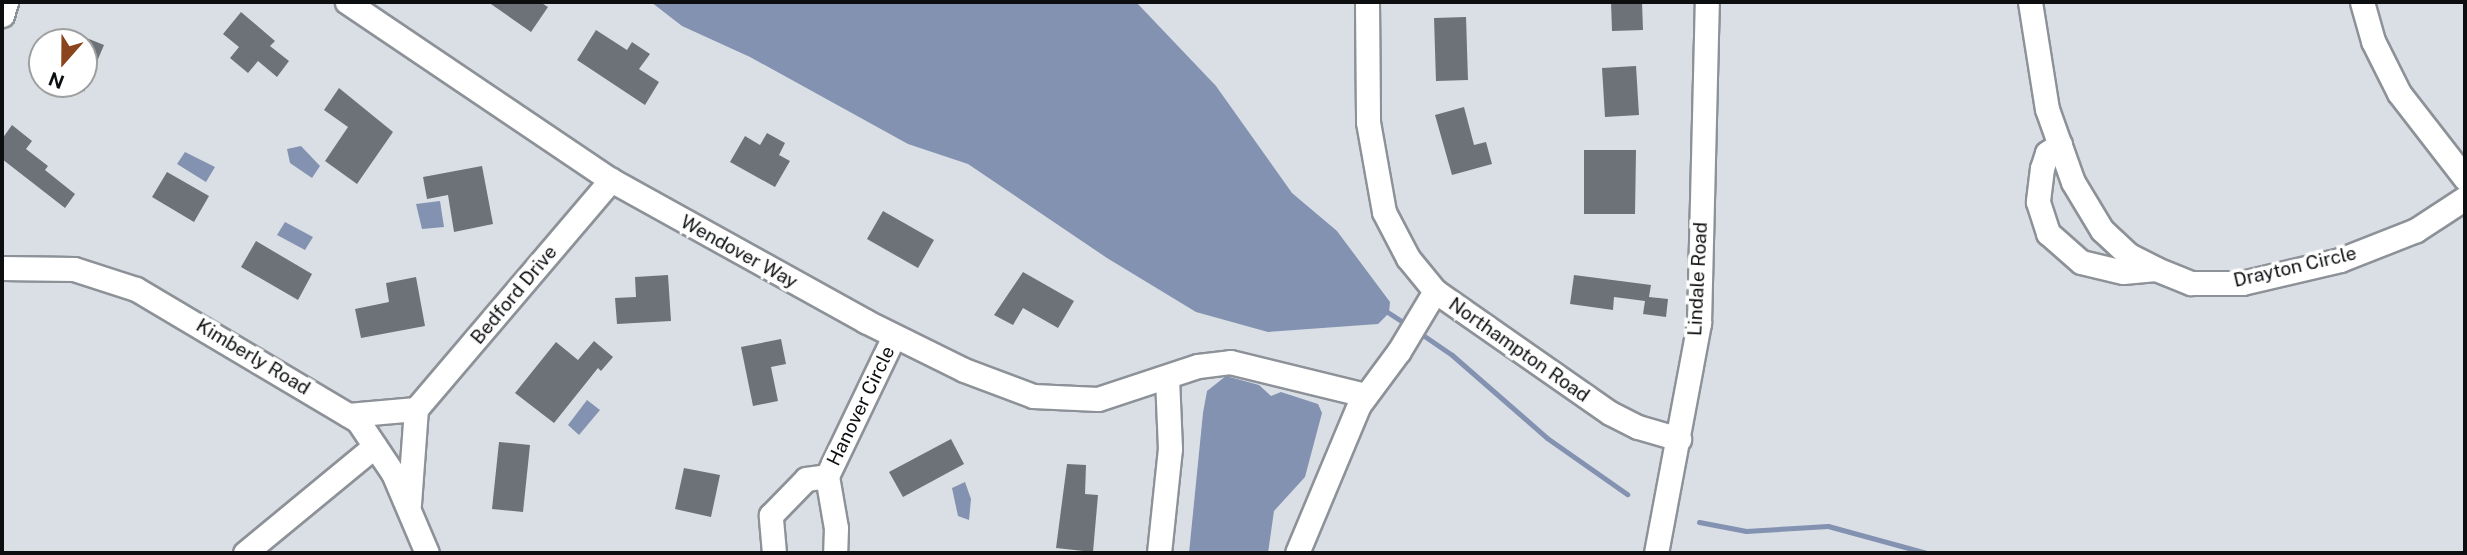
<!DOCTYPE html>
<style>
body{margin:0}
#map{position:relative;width:2467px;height:555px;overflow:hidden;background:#dadfe6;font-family:"Public Sans",sans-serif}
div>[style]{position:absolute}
.water>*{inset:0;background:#8292b0}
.stream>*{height:5px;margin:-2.5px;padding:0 2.5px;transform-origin:2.5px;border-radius:2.5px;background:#8292b0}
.building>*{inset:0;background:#6d7278}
.roads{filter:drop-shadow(2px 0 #8d9298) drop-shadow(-2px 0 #8d9298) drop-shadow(0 2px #8d9298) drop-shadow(0 -2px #8d9298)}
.minor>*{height:23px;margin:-11.5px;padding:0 11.5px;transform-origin:11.5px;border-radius:11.5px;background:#fff}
span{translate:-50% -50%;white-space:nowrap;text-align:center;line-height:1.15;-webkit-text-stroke:7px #fff;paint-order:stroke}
.street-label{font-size:19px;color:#0c0e10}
.frame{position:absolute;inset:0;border:4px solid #0c0e10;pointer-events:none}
.north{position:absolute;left:28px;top:28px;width:70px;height:70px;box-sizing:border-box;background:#fff;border:2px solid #9e9f9f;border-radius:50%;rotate:201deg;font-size:19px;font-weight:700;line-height:28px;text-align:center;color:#0c0e10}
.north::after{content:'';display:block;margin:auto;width:24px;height:32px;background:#8a441e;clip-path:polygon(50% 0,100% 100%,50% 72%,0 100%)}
</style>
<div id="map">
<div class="water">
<i style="clip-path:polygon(651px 2px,1136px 2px,1216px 86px,1292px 193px,1337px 231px,1390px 302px,1389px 313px,1378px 324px,1268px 332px,1196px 312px,1107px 258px,968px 164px,908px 144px,750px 57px,682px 26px)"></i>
<i style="clip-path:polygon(301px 146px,320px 166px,312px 178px,290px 163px,287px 149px)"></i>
<i style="clip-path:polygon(185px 152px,215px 167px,206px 182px,177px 164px)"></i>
<i style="clip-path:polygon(440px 201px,444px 227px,422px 229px,416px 204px)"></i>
<i style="clip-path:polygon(285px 222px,313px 237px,305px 250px,277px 235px)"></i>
<i style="clip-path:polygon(1226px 376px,1259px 385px,1271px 396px,1281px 392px,1318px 404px,1322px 413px,1305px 477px,1274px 511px,1268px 553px,1189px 553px,1203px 413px,1207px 391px)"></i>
<i style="clip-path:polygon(587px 400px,600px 410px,579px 435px,568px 425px)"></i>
<i style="clip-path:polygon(965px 482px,971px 499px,969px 520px,958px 516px,952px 488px)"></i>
</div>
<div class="stream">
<i style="left:1389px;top:313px;width:24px;rotate:33deg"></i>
<i style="left:1417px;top:331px;width:42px;rotate:34.4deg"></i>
<i style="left:1452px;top:355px;width:126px;rotate:41.1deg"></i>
<i style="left:1547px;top:438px;width:98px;rotate:35deg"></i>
<i style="left:1699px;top:522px;width:48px;rotate:10.8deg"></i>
<i style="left:1746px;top:531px;width:82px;rotate:-3.5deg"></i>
<i style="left:1828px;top:526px;width:103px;rotate:15.3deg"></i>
</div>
<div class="building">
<i style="clip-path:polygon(488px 2px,540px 2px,548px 7px,531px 32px)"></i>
<i style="clip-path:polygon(1611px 2px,1642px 2px,1643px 30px,1612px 31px)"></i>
<i style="clip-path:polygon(241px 12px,275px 41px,270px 46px,289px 61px,277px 77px,258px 61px,248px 73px,230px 58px,239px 47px,223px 34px)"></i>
<i style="clip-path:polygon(1466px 17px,1468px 80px,1436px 81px,1434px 18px)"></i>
<i style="clip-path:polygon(596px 30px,627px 50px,632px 42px,650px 54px,639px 69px,659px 82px,645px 105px,577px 60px)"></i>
<i style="clip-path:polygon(84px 37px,104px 45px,84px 92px)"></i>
<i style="clip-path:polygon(1636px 66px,1639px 115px,1605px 117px,1602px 68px)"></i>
<i style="clip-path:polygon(339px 88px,393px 132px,357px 184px,325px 161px,348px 127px,324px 110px)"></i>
<i style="clip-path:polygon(1464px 107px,1474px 145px,1486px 142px,1492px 164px,1452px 175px,1435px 115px)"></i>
<i style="clip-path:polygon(12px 125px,32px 141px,26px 149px,48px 166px,45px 170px,75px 194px,65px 208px,2px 159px,2px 139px)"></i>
<i style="clip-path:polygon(767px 133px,785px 143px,779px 155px,790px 161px,775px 187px,730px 162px,745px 136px,760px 145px)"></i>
<i style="clip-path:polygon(1584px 150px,1636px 150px,1635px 214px,1584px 214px)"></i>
<i style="clip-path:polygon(482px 166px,493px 224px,454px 232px,448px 195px,427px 199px,423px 177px)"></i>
<i style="clip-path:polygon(167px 172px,209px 196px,194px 222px,152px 197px)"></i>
<i style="clip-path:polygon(883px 211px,934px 240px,918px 268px,867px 239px)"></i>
<i style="clip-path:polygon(256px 241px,312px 274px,298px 300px,241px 267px)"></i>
<i style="clip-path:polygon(1023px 272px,1074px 301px,1058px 328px,1023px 308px,1013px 325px,994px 315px)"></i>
<i style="clip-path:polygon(668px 275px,671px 321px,617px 324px,615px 298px,636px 297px,635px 277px)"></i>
<i style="clip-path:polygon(1574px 275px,1651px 285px,1649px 297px,1668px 299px,1666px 317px,1643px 314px,1645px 301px,1614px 297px,1613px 310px,1570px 304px)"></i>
<i style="clip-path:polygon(416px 277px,425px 326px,361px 338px,355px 309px,389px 302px,386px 283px)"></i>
<i style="clip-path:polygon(781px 339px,786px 364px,771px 367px,778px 401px,753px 406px,741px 347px)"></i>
<i style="clip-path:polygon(594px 341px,613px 357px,601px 371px,598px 368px,554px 423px,515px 393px,556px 342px,578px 360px)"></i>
<i style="clip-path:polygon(951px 439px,964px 464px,903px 497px,889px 472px)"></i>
<i style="clip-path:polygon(499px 442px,530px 445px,523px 512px,492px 509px)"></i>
<i style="clip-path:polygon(1067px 464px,1086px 465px,1085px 494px,1098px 495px,1093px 552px,1056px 548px)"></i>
<i style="clip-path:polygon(684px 468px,720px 475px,711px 517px,675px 509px)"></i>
</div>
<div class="roads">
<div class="minor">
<i style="left:347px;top:2px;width:318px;rotate:34deg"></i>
<i style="left:611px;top:180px;width:291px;rotate:29deg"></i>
<i style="left:865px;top:321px;width:110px;rotate:26.3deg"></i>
<i style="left:964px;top:370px;width:74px;rotate:20.6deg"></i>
<i style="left:1033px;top:396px;width:65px;rotate:2.6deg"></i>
<i style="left:1098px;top:399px;width:105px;rotate:-18.3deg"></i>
<i style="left:1198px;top:366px;width:32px;rotate:-7deg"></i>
<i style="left:1230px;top:362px;width:139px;rotate:13.7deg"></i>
<i style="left:1367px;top:2px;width:120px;rotate:89.5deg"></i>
<i style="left:1368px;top:122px;width:91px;rotate:79.9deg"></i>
<i style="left:1384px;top:212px;width:52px;rotate:62.4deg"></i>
<i style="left:1408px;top:258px;width:43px;rotate:50.7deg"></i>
<i style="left:1435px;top:291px;width:213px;rotate:34.9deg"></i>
<i style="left:1610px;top:413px;width:31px;rotate:27deg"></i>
<i style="left:1638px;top:427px;width:43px;rotate:16.3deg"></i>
<i style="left:2030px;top:2px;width:108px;rotate:81deg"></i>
<i style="left:2047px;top:109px;width:77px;rotate:70.4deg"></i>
<i style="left:2073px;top:182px;width:56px;rotate:58.9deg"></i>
<i style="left:2102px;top:230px;width:37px;rotate:43deg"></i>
<i style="left:2129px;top:255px;width:30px;rotate:27deg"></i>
<i style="left:2156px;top:269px;width:38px;rotate:22deg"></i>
<i style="left:2191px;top:283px;width:51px"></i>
<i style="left:2242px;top:283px;width:101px;rotate:-13.2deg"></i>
<i style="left:2340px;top:260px;width:82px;rotate:-21.5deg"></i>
<i style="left:2416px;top:230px;width:59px;rotate:-33.1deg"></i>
<i style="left:2362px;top:2px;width:41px;rotate:74.2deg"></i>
<i style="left:2373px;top:41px;width:58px;rotate:63.4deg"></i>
<i style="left:2399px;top:93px;width:108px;rotate:52.2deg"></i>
<i style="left:2px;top:15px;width:14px;rotate:-73deg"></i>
<i style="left:2060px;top:144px;width:16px;rotate:145deg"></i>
<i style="left:2047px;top:153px;width:16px;rotate:108deg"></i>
<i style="left:2042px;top:168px;width:34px;rotate:97deg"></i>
<i style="left:2038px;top:202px;width:33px;rotate:72deg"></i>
<i style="left:2048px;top:233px;width:44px;rotate:41.3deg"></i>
<i style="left:2081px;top:262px;width:43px;rotate:13.4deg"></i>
<i style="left:2123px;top:272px;width:33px;rotate:-5deg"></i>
<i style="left:2px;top:268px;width:72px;rotate:0.8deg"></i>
<i style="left:74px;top:269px;width:65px;rotate:17.9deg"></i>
<i style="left:136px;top:289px;width:258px;rotate:30.7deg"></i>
<i style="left:358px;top:421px;width:63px;rotate:56.1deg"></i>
<i style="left:393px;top:473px;width:87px;rotate:67deg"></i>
<i style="left:348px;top:415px;width:68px;rotate:-5deg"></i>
<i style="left:416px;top:409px;width:301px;rotate:-49.6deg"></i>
<i style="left:827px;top:476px;width:155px;rotate:-64.4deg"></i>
<i style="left:409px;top:504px;width:95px;rotate:-85.8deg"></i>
<i style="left:245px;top:553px;width:168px;rotate:-39.5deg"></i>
<i style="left:774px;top:553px;width:38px;rotate:-95deg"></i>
<i style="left:771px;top:515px;width:50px;rotate:-45.8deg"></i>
<i style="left:806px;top:479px;width:21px;rotate:-8deg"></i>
<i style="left:827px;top:476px;width:53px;rotate:80.2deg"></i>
<i style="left:836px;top:528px;width:25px;rotate:92deg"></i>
<i style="left:1159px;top:553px;width:105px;rotate:-84deg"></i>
<i style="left:1170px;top:449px;width:71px;rotate:-92.4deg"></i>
<i style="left:1297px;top:553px;width:160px;rotate:-67.3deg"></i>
<i style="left:1359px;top:405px;width:67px;rotate:-53.5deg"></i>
<i style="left:1399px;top:351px;width:70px;rotate:-59deg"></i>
<i style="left:1656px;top:553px;width:234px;rotate:-79.4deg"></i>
<i style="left:1699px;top:323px;width:321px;rotate:-88.6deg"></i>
</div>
</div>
<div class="street-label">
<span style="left:739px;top:252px;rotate:29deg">Wendover Way</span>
<span style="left:2295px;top:267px;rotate:-13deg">Drayton Circle</span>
<span style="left:1698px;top:279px;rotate:-87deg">Lindale Road</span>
<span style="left:514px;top:295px;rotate:-50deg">Bedford Drive</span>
<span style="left:1519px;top:350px;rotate:35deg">Northampton Road</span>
<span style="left:253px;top:357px;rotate:31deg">Kimberly Road</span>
<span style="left:861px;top:406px;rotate:-64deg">Hanover Circle</span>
</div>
<div class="frame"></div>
<div class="north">N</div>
</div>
